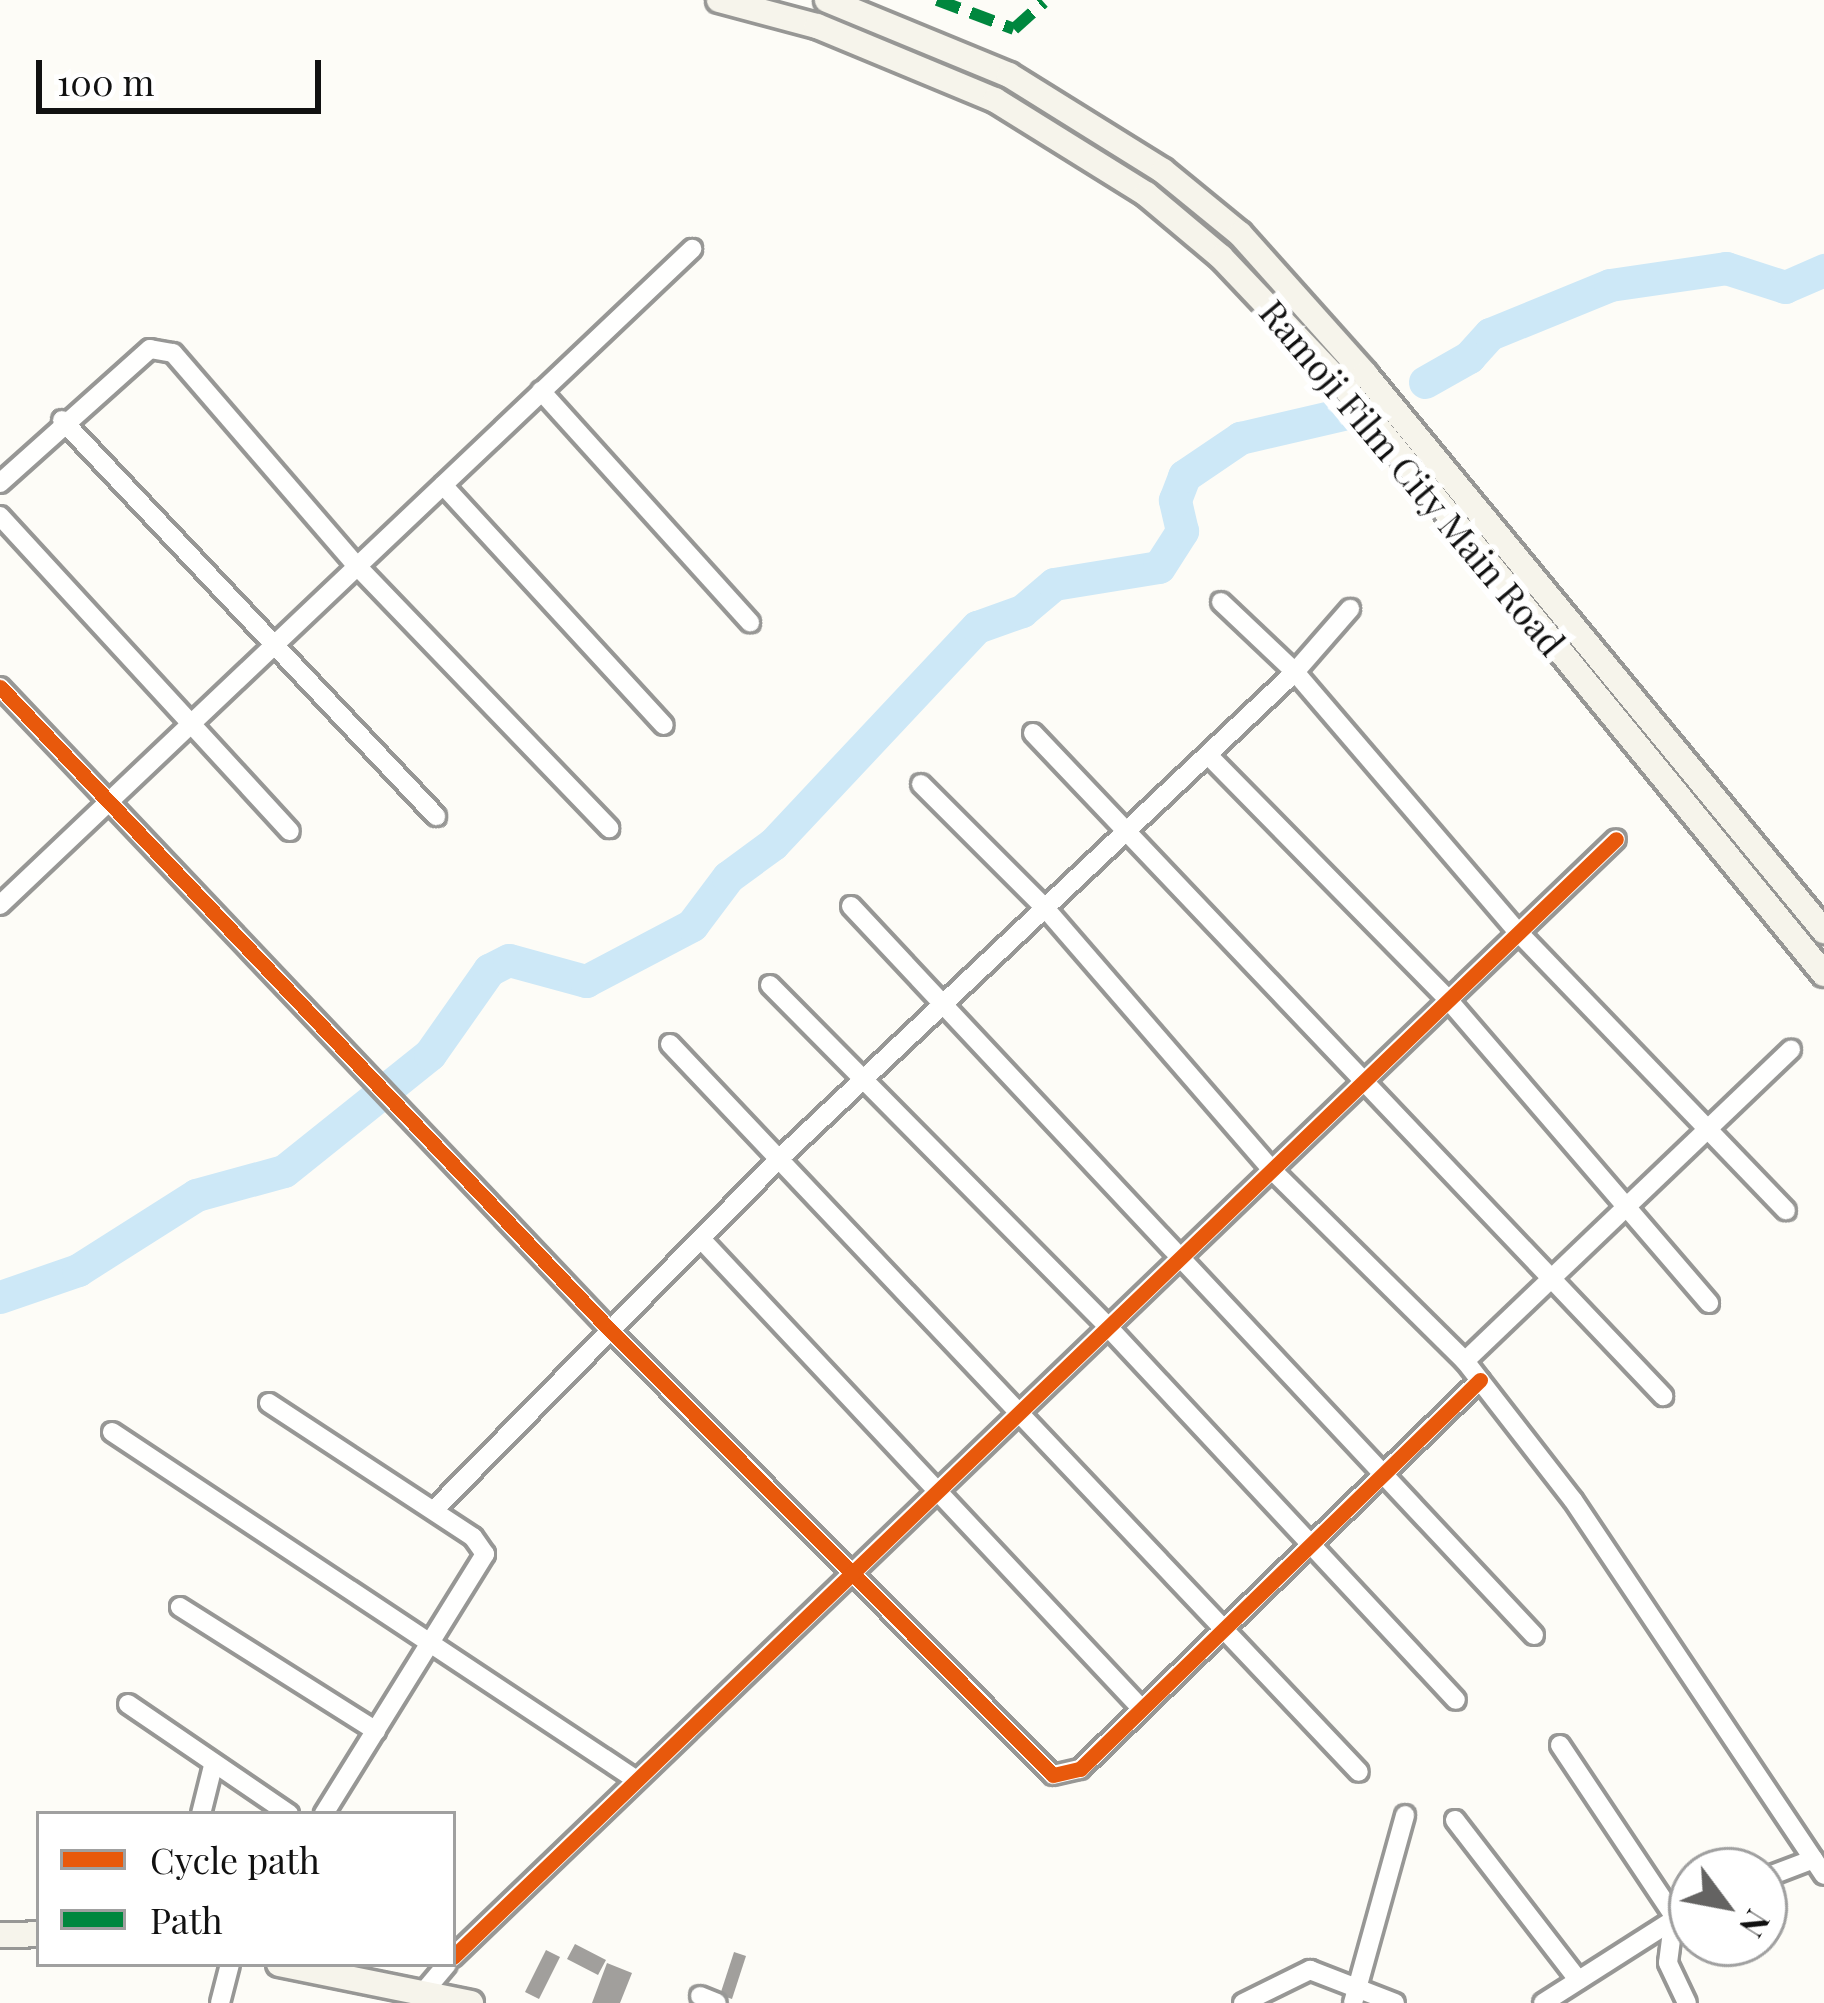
<!DOCTYPE html>
<style>
body{margin:0}
#map{position:relative;width:1824px;height:2003px;overflow:hidden;background:#fdfcf7;font-family:"Playfair Display",serif}
div>[style]{position:absolute}
.river>*{height:33px;margin:-16.5px;padding:0 16.5px;transform-origin:16.5px;border-radius:16.5px;background:#cde8f7}
.building>*{inset:0;background:#a19f9c}
.roads{filter:drop-shadow(3px 0 #979795) drop-shadow(-3px 0 #979795) drop-shadow(0 3px #979795) drop-shadow(0 -3px #979795)}
.street>*{height:18px;margin:-9px;padding:0 9px;transform-origin:9px;border-radius:9px;background:#fffffe}
.secondary>*{height:24px;margin:-12px;padding:0 12px;transform-origin:12px;border-radius:12px;background:#f6f4eb}
.quiet>*{height:12px;margin-top:-6px;transform-origin:0;background:repeating-linear-gradient(90deg,#00873e 0 24px,transparent 0 36px)}
.cycleway>*{height:15px;margin:-7.5px;padding:0 7.5px;transform-origin:7.5px;border-radius:7.5px;background:#e8590c}
span{translate:-50% -50%;white-space:nowrap;text-align:center;line-height:1.15;-webkit-text-stroke:12px #fff;paint-order:stroke}
.street-label{font-size:36px;color:#111}
.legend{position:absolute;left:36px;top:1811px;width:420px;height:156px;box-sizing:border-box;background:#fff;border:3px solid #a0a0a0;margin:0;padding:15px 21px;list-style:none;font-size:36px;color:#111}
.legend li{display:flex;align-items:center;gap:24px;height:60px}
.legend b{width:60px;border:3px solid #a0a0a0}
.north{position:absolute;left:1668px;top:1847px;width:120px;height:120px;box-sizing:border-box;background:#fff;border:3px solid #a0a0a0;border-radius:50%;rotate:122deg;font-size:33px;font-weight:700;line-height:48px;text-align:center;color:#111}
.north::after{content:'';display:block;margin:auto;width:42px;height:54px;background:#646362;clip-path:polygon(50% 0,100% 100%,50% 72%,0 100%)}
.scale{position:absolute;left:36px;top:60px;width:285px;height:54px;box-sizing:border-box;border:6px solid #111;border-top:0;padding-left:15px;font-size:36px;line-height:42px;white-space:nowrap;color:#111;-webkit-text-stroke:9px #fff;paint-order:stroke}
</style>
<div id="map">
<div class="river">
<i style="left:1425px;top:382px;width:51px;rotate:-29.6deg"></i>
<i style="left:1469px;top:357px;width:31px;rotate:-48deg"></i>
<i style="left:1490px;top:334px;width:130px;rotate:-22.2deg"></i>
<i style="left:1610px;top:285px;width:117px;rotate:-8.3deg"></i>
<i style="left:1726px;top:268px;width:62px;rotate:17.9deg"></i>
<i style="left:1785px;top:287px;width:43px;rotate:-23.6deg"></i>
<i style="left:0;top:1297px;width:83px;rotate:-19.1deg"></i>
<i style="left:78px;top:1270px;width:140px;rotate:-32.4deg"></i>
<i style="left:196px;top:1195px;width:91px;rotate:-15.3deg"></i>
<i style="left:284px;top:1171px;width:187px;rotate:-38.7deg"></i>
<i style="left:430px;top:1054px;width:103px;rotate:-54.9deg"></i>
<i style="left:489px;top:970px;width:22px;rotate:-27deg"></i>
<i style="left:509px;top:960px;width:80px;rotate:15.3deg"></i>
<i style="left:586px;top:981px;width:120px;rotate:-27.8deg"></i>
<i style="left:692px;top:925px;width:60px;rotate:-53.1deg"></i>
<i style="left:728px;top:877px;width:56px;rotate:-36.3deg"></i>
<i style="left:773px;top:844px;width:298px;rotate:-46.8deg"></i>
<i style="left:977px;top:627px;width:48px;rotate:-19.6deg"></i>
<i style="left:1022px;top:611px;width:42px;rotate:-40.2deg"></i>
<i style="left:1054px;top:584px;width:106px;rotate:-9.2deg"></i>
<i style="left:1159px;top:567px;width:43px;rotate:-57.4deg"></i>
<i style="left:1182px;top:531px;width:32px;rotate:-103deg"></i>
<i style="left:1175px;top:500px;width:26px;rotate:-69deg"></i>
<i style="left:1184px;top:476px;width:68px;rotate:-34.2deg"></i>
<i style="left:1240px;top:438px;width:106px;rotate:-13.1deg"></i>
</div>
<div class="building">
<i style="clip-path:polygon(575px 1944px,606px 1960px,598px 1975px,567px 1959px)"></i>
<i style="clip-path:polygon(546px 1950px,560px 1957px,539px 1999px,525px 1992px)"></i>
<i style="clip-path:polygon(734px 1952px,746px 1956px,732px 1999px,720px 1995px)"></i>
<i style="clip-path:polygon(607px 1963px,632px 1973px,620px 2003px,592px 2003px)"></i>
</div>
<div class="roads">
<div class="street">
<i style="left:541px;top:391px;width:312px;rotate:47.9deg"></i>
<i style="left:62px;top:420px;width:545px;rotate:46.64deg"></i>
<i style="left:0;top:483px;width:201px;rotate:-41.8deg"></i>
<i style="left:150px;top:349px;width:23px;rotate:10deg"></i>
<i style="left:173px;top:353px;width:281px;rotate:49.2deg"></i>
<i style="left:357px;top:566px;width:364px;rotate:46.1deg"></i>
<i style="left:443px;top:485px;width:326px;rotate:47.4deg"></i>
<i style="left:0;top:516px;width:428px;rotate:47.4deg"></i>
<i style="left:1221px;top:602px;width:102px;rotate:43.4deg"></i>
<i style="left:1295px;top:672px;width:344px;rotate:49.4deg"></i>
<i style="left:1519px;top:933px;width:385px;rotate:46.1deg"></i>
<i style="left:0;top:687px;width:888px;rotate:46.51deg"></i>
<i style="left:611px;top:1331px;width:626px;rotate:45.13deg"></i>
<i style="left:1053px;top:1775px;width:28px;rotate:-13deg"></i>
<i style="left:1080px;top:1769px;width:558px;rotate:-44.2deg"></i>
<i style="left:1033px;top:733px;width:915px;rotate:46.46deg"></i>
<i style="left:1208px;top:755px;width:338px;rotate:45.5deg"></i>
<i style="left:1445px;top:996px;width:405px;rotate:49.3deg"></i>
<i style="left:921px;top:784px;width:175px;rotate:45deg"></i>
<i style="left:1045px;top:908px;width:348px;rotate:49.1deg"></i>
<i style="left:1273px;top:1171px;width:270px;rotate:44.7deg"></i>
<i style="left:1465px;top:1361px;width:176px;rotate:52.2deg"></i>
<i style="left:1573px;top:1500px;width:451px;rotate:56.2deg"></i>
<i style="left:0;top:905px;width:954px;rotate:-43.47deg"></i>
<i style="left:851px;top:906px;width:999px;rotate:46.87deg"></i>
<i style="left:770px;top:985px;width:484px;rotate:45.3deg"></i>
<i style="left:1110px;top:1329px;width:507px;rotate:47deg"></i>
<i style="left:670px;top:1044px;width:1002px;rotate:46.58deg"></i>
<i style="left:702px;top:1240px;width:640px;rotate:46.84deg"></i>
<i style="left:1465px;top:1361px;width:451px;rotate:-43.7deg"></i>
<i style="left:269px;top:1403px;width:244px;rotate:33.3deg"></i>
<i style="left:473px;top:1537px;width:21px;rotate:55deg"></i>
<i style="left:485px;top:1554px;width:306px;rotate:121.8deg"></i>
<i style="left:112px;top:1432px;width:628px;rotate:33.56deg"></i>
<i style="left:434px;top:1510px;width:495px;rotate:-45.5deg"></i>
<i style="left:781px;top:1157px;width:707px;rotate:-43.34deg"></i>
<i style="left:1295px;top:672px;width:84px;rotate:-48.9deg"></i>
<i style="left:180px;top:1607px;width:232px;rotate:32.3deg"></i>
<i style="left:128px;top:1704px;width:195px;rotate:34.3deg"></i>
<i style="left:1560px;top:1745px;width:206px;rotate:56.3deg"></i>
<i style="left:1674px;top:1916px;width:47px;rotate:97.3deg"></i>
<i style="left:1668px;top:1963px;width:44px;rotate:64.6deg"></i>
<i style="left:201px;top:1814px;width:49px;rotate:-76deg"></i>
<i style="left:1455px;top:1820px;width:202px;rotate:52.4deg"></i>
<i style="left:1764px;top:1878px;width:53px;rotate:-20.8deg"></i>
<i style="left:453px;top:1957px;width:1613px;rotate:-43.87deg"></i>
<i style="left:427px;top:1988px;width:31px;rotate:-50deg"></i>
<i style="left:700px;top:1996px;width:18px;rotate:22deg"></i>
<i style="left:220px;top:2003px;width:40px;rotate:-75.6deg"></i>
<i style="left:1243px;top:2003px;width:75px;rotate:-26.2deg"></i>
<i style="left:1310px;top:1970px;width:91px;rotate:21.2deg"></i>
<i style="left:1353px;top:2003px;width:195px;rotate:-74.5deg"></i>
<i style="left:1543px;top:2003px;width:177px;rotate:-32.5deg"></i>
</div>
<div class="secondary">
<i style="left:719px;top:0;width:101px;rotate:14.9deg"></i>
<i style="left:817px;top:26px;width:193px;rotate:22.6deg"></i>
<i style="left:995px;top:100px;width:178px;rotate:31.9deg"></i>
<i style="left:1146px;top:194px;width:98px;rotate:40deg"></i>
<i style="left:1221px;top:257px;width:183px;rotate:46.5deg"></i>
<i style="left:1347px;top:390px;width:754px;rotate:50.76deg"></i>
<i style="left:827px;top:0;width:197px;rotate:22.4deg"></i>
<i style="left:1009px;top:75px;width:181px;rotate:31.9deg"></i>
<i style="left:1163px;top:171px;width:99px;rotate:39.3deg"></i>
<i style="left:1240px;top:234px;width:188px;rotate:48.2deg"></i>
<i style="left:1365px;top:374px;width:722px;rotate:50.51deg"></i>
<i style="left:0;top:1935px;width:39px;rotate:-1deg"></i>
<i style="left:279px;top:1964px;width:196px;rotate:11.5deg"></i>
</div>
</div>
<div class="quiet">
<i style="left:937px;top:0;width:82px;rotate:20.6deg"></i>
<i style="left:1014px;top:29px;width:40px;rotate:-42deg"></i>
</div>
<div class="cycleway">
<i style="left:0;top:687px;width:888px;rotate:46.51deg"></i>
<i style="left:611px;top:1331px;width:626px;rotate:45.13deg"></i>
<i style="left:1053px;top:1775px;width:28px;rotate:-13deg"></i>
<i style="left:1080px;top:1769px;width:558px;rotate:-44.2deg"></i>
<i style="left:453px;top:1957px;width:1613px;rotate:-43.87deg"></i>
</div>
<div class="street-label">
<span style="left:1413px;top:477px;rotate:50deg">Ramoji Film City Main Road</span>
</div>
<ul class="legend">
<li><b style="height:15px;background:#e8590c"></b>Cycle path</li>
<li><b style="height:15px;background:#00873e"></b>Path</li>
</ul>
<div class="north">N</div>
<div class="scale">100 m</div>
</div>
